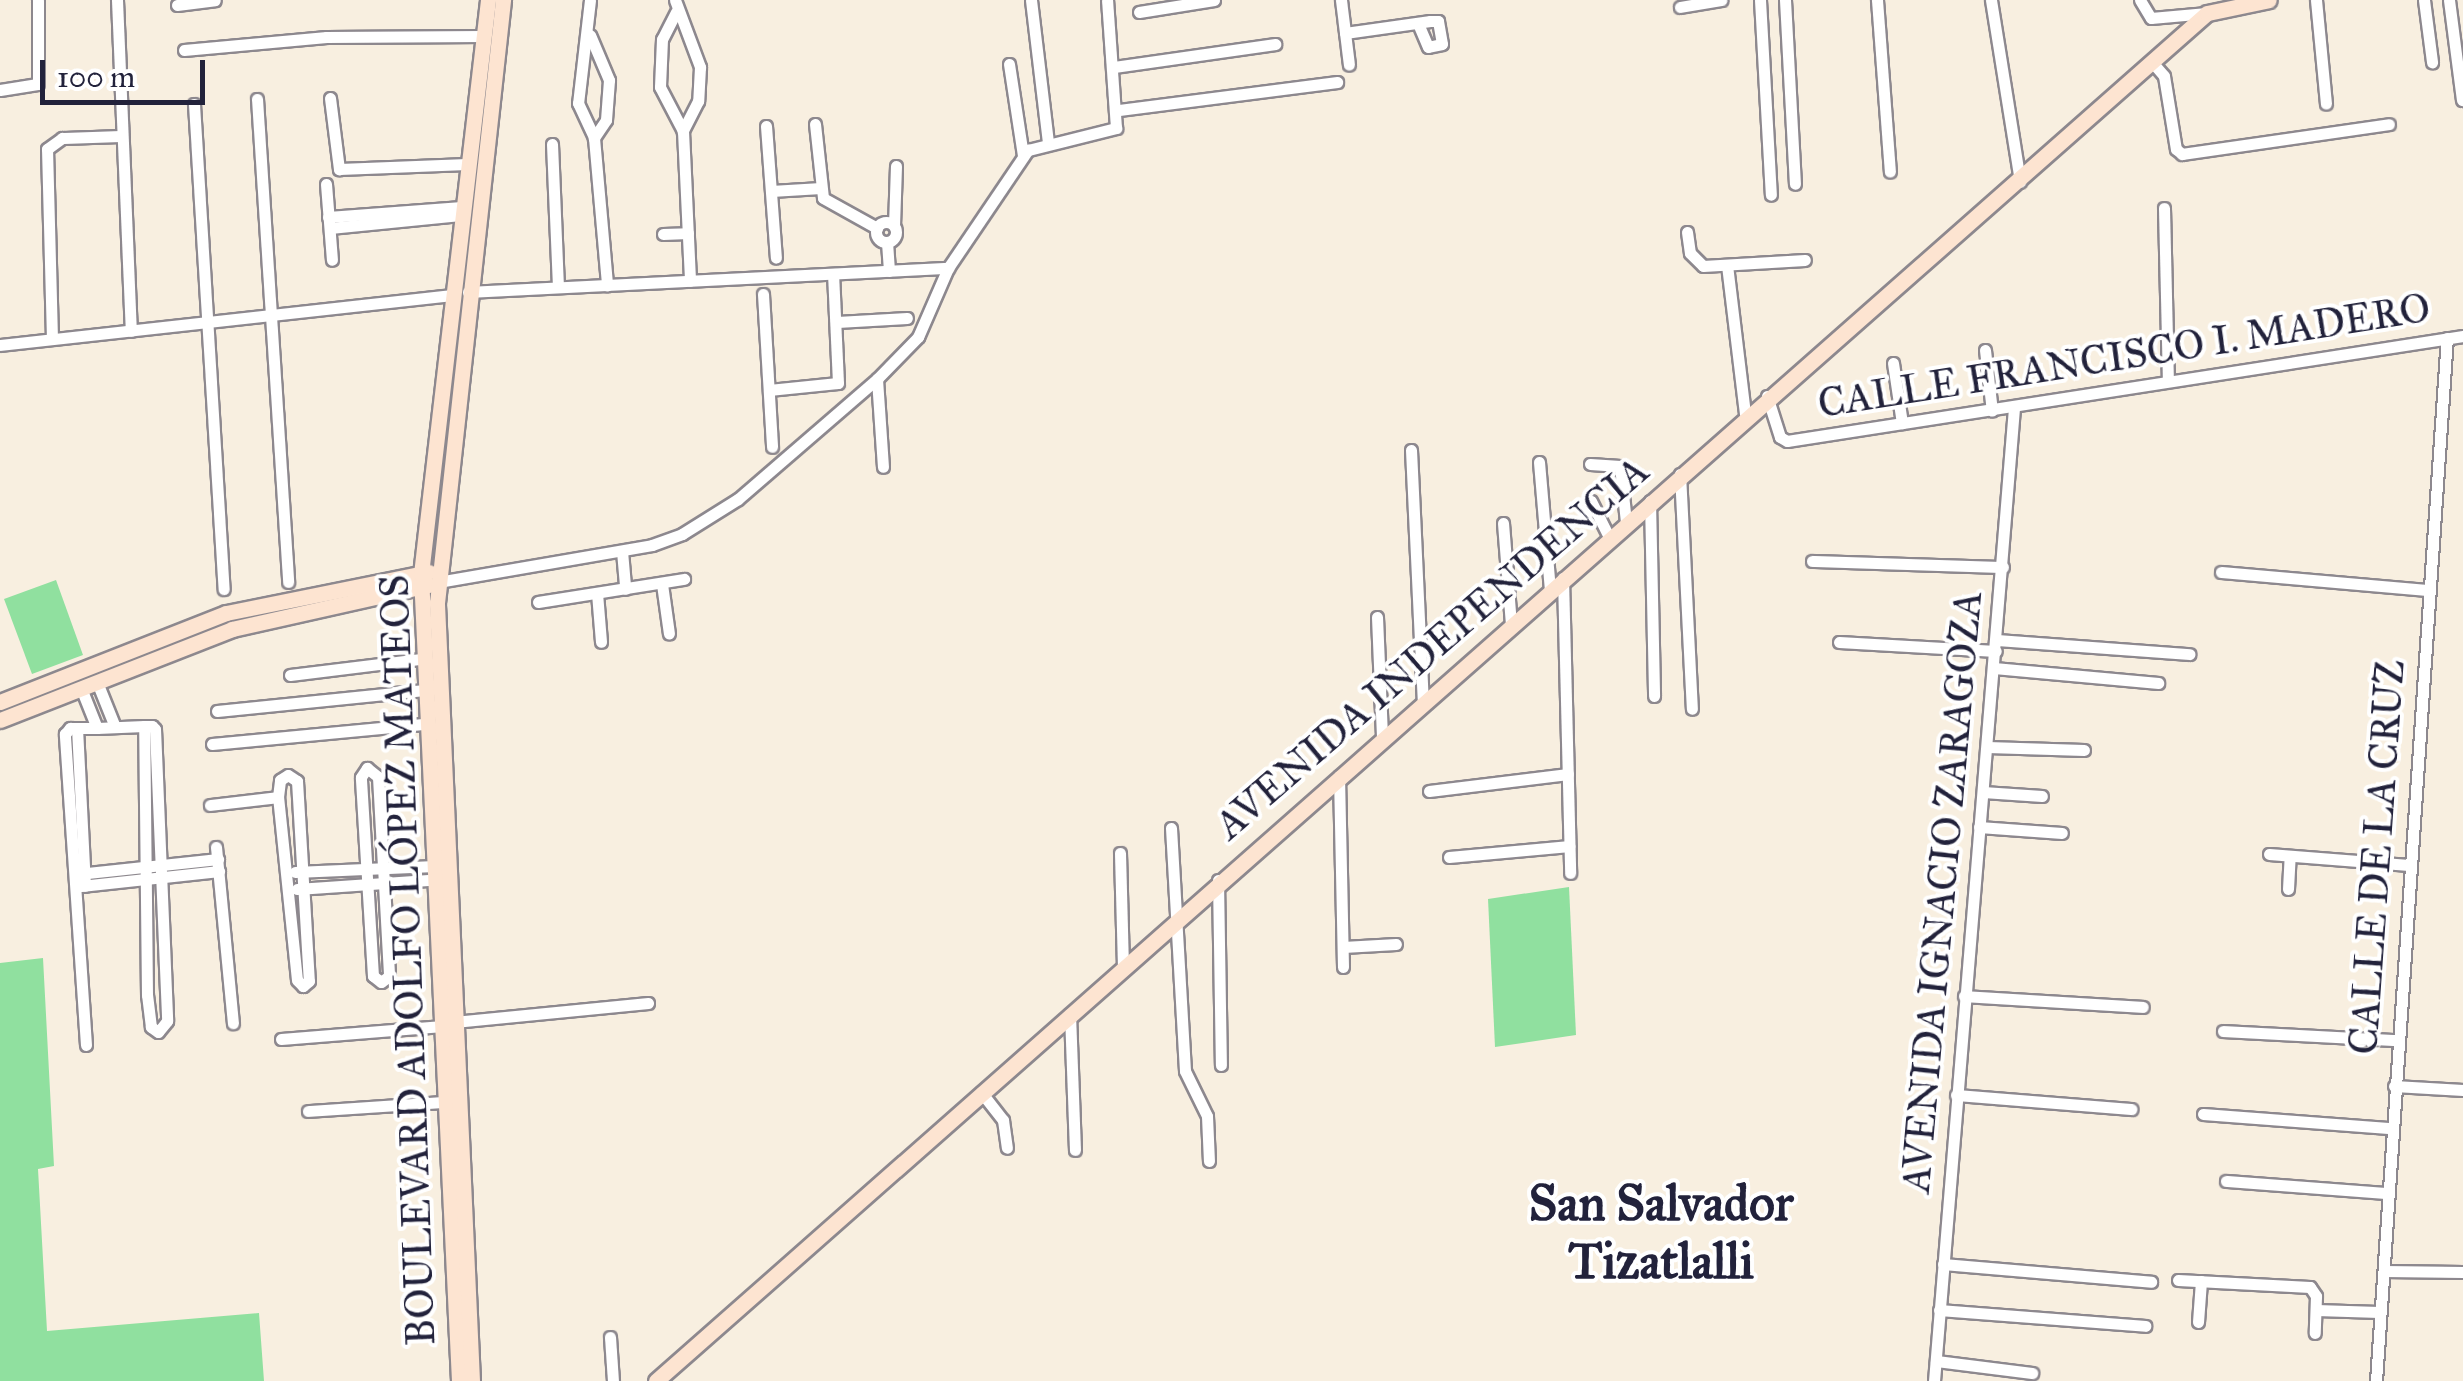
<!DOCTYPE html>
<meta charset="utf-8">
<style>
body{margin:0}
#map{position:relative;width:2463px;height:1381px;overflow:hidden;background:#f8efe0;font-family:"IM FELL Great Primer",serif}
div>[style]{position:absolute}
.green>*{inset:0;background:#90e09f}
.roads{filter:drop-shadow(2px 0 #8d888e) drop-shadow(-2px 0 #8d888e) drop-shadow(0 2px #8d888e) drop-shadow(0 -2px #8d888e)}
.street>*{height:11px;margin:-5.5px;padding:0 5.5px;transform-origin:5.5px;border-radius:5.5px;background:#fff}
.street>.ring{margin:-5.5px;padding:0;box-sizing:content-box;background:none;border:11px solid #fff;border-radius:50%}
.secondary>*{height:15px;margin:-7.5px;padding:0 7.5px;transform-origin:7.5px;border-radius:7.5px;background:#fde4d1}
span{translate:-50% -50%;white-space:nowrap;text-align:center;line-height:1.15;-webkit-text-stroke:8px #fff;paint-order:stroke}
.street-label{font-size:40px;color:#22223b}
.district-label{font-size:50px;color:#22223b;font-weight:700}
.scale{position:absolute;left:40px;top:60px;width:165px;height:45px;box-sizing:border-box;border:5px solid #22223b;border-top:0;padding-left:12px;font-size:30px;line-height:35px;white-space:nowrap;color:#22223b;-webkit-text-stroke:8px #fff;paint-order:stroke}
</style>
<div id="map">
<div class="green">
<i style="clip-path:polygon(56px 580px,83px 655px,32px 674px,4px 599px)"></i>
<i style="clip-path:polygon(1569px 887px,1576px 1035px,1495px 1047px,1488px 899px)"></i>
<i style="clip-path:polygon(43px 958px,54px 1166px,38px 1169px,47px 1331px,259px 1313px,264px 1381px,0 1381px,0 963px)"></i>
</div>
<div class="roads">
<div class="street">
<i style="left:117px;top:0;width:331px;rotate:87.6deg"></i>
<i style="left:590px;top:0;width:104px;rotate:96.6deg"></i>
<i style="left:578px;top:103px;width:38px;rotate:65deg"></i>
<i style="left:594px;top:138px;width:148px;rotate:84.9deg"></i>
<i style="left:675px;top:0;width:72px;rotate:69.5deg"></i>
<i style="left:700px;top:67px;width:34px;rotate:93deg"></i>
<i style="left:698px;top:101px;width:34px;rotate:117deg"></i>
<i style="left:1031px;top:0;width:144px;rotate:83.2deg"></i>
<i style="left:1341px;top:0;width:65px;rotate:83deg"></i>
<i style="left:1760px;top:0;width:195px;rotate:86.8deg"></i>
<i style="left:1785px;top:0;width:184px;rotate:86.9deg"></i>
<i style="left:1877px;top:0;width:172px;rotate:85.7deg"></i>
<i style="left:1991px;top:0;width:184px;rotate:80.9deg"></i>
<i style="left:2140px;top:0;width:21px;rotate:59deg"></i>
<i style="left:2151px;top:18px;width:56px;rotate:-5.1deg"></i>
<i style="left:2316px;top:0;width:104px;rotate:84.5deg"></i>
<i style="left:2424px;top:0;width:63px;rotate:82.6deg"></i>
<i style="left:2449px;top:0;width:101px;rotate:82.6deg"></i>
<i style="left:177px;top:5px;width:38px;rotate:-7deg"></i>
<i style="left:1680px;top:7px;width:42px;rotate:-9.7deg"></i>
<i style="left:676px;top:12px;width:30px;rotate:117deg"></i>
<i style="left:662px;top:39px;width:48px;rotate:92.4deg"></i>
<i style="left:660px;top:87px;width:50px;rotate:62.4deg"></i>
<i style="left:683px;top:131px;width:150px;rotate:87.3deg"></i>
<i style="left:1139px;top:12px;width:76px;rotate:-9.1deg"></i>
<i style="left:1345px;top:33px;width:86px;rotate:-8deg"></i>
<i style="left:1430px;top:21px;width:8px"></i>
<i style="left:1438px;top:21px;width:23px;rotate:80deg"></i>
<i style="left:1442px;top:44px;width:14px;rotate:168deg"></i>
<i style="left:1428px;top:47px;width:26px;rotate:-113deg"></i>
<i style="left:590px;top:35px;width:49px;rotate:67.1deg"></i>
<i style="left:609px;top:80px;width:40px;rotate:94.3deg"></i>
<i style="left:606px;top:120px;width:22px;rotate:124deg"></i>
<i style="left:184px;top:50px;width:143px;rotate:-5.2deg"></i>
<i style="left:326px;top:37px;width:157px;rotate:-0.4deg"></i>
<i style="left:2152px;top:62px;width:18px;rotate:49deg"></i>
<i style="left:2164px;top:76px;width:74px;rotate:80.7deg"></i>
<i style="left:2176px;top:149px;width:8px;rotate:40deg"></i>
<i style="left:2182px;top:154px;width:209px;rotate:-8.2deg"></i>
<i style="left:1009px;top:64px;width:92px;rotate:81.3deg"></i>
<i style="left:1114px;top:67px;width:163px;rotate:-8.1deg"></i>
<i style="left:0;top:90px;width:38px;rotate:-9deg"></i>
<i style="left:38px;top:84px;width:84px;rotate:-90deg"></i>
<i style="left:330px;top:98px;width:72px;rotate:82.8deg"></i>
<i style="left:339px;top:169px;width:128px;rotate:-2.2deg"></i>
<i style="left:257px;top:99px;width:484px;rotate:86.3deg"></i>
<i style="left:194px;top:104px;width:486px;rotate:86.5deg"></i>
<i style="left:1119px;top:110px;width:220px;rotate:-7.3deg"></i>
<i style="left:815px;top:124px;width:74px;rotate:83.8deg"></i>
<i style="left:823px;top:198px;width:62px;rotate:29.1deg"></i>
<i style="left:766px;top:126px;width:132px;rotate:85.7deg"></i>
<i style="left:552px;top:144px;width:143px;rotate:87.6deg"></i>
<i style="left:326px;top:184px;width:76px;rotate:85.5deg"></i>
<i style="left:771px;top:191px;width:50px;rotate:-3.4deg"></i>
<i style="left:2164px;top:208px;width:173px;rotate:88.7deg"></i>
<i style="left:328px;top:217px;width:134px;rotate:-4.3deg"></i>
<i class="ring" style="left:876px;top:222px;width:9px;height:9px"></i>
<i style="left:894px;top:226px;width:60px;rotate:-88.1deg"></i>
<i style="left:330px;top:228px;width:131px;rotate:-5.7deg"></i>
<i style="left:1687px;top:232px;width:21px;rotate:82deg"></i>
<i style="left:1690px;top:253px;width:18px;rotate:45deg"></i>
<i style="left:1703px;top:266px;width:102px;rotate:-3.4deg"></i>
<i style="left:663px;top:234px;width:25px;rotate:-2deg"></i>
<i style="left:887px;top:242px;width:29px;rotate:86deg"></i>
<i style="left:1727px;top:265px;width:150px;rotate:83.1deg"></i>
<i style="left:468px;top:292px;width:481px;rotate:-2.9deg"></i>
<i style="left:763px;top:294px;width:153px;rotate:86.6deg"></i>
<i style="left:837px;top:322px;width:70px;rotate:-3.3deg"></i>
<i style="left:52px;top:339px;width:190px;rotate:-91.5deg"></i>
<i style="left:47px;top:149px;width:19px;rotate:-36deg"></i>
<i style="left:62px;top:138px;width:60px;rotate:-1.9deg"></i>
<i style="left:0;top:345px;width:454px;rotate:-6.3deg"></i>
<i style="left:1985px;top:350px;width:61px;rotate:83.5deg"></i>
<i style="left:1893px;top:363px;width:61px;rotate:81.5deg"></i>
<i style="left:877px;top:379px;width:88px;rotate:86.1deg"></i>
<i style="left:769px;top:390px;width:69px;rotate:-5.8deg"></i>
<i style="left:838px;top:383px;width:109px;rotate:-92.6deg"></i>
<i style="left:1767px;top:396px;width:43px;rotate:72.4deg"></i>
<i style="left:1780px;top:437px;width:8px;rotate:30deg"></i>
<i style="left:1787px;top:441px;width:684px;rotate:-8.83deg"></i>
<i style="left:1411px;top:450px;width:251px;rotate:87.3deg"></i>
<i style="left:1539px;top:462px;width:128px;rotate:85.1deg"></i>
<i style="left:1590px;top:464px;width:30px;rotate:4deg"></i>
<i style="left:1620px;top:466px;width:56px;rotate:83.9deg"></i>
<i style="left:1680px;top:474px;width:235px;rotate:87.1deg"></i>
<i style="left:1591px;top:501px;width:40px;rotate:63.4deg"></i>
<i style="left:1650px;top:501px;width:195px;rotate:88.8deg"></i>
<i style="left:1503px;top:523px;width:102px;rotate:85.5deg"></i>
<i style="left:622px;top:551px;width:38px;rotate:85deg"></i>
<i style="left:1812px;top:561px;width:191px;rotate:1.8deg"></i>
<i style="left:2221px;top:572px;width:207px;rotate:5deg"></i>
<i style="left:1563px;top:578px;width:295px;rotate:88.6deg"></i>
<i style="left:438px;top:582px;width:217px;rotate:-9.8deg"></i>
<i style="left:652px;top:545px;width:32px;rotate:-20deg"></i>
<i style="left:682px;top:534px;width:66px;rotate:-32deg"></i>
<i style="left:738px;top:499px;width:184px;rotate:-40.8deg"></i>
<i style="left:877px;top:379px;width:59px;rotate:-45.7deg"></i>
<i style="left:918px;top:337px;width:75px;rotate:-66.5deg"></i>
<i style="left:948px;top:268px;width:143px;rotate:-55.9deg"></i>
<i style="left:1028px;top:150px;width:91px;rotate:-14deg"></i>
<i style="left:1116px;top:128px;width:128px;rotate:-94deg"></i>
<i style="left:662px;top:584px;width:50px;rotate:82deg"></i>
<i style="left:597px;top:593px;width:49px;rotate:85.3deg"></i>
<i style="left:538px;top:602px;width:148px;rotate:-9deg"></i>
<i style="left:1377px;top:617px;width:119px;rotate:87.6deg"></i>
<i style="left:1997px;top:640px;width:193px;rotate:4.2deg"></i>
<i style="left:1839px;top:642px;width:157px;rotate:3.3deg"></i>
<i style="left:1994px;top:668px;width:165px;rotate:5.2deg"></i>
<i style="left:290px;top:675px;width:132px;rotate:-7deg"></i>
<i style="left:97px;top:682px;width:48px;rotate:68.2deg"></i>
<i style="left:81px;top:688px;width:43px;rotate:68.2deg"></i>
<i style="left:217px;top:711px;width:206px;rotate:-5.8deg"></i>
<i style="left:77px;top:728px;width:158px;rotate:87.1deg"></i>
<i style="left:212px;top:744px;width:212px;rotate:-5.4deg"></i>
<i style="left:1987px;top:747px;width:97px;rotate:1.8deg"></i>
<i style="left:367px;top:768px;width:14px;rotate:39deg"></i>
<i style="left:378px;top:777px;width:199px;rotate:86.8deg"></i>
<i style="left:389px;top:976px;width:10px;rotate:143deg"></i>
<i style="left:381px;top:982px;width:10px;rotate:-143deg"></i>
<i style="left:373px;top:976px;width:199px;rotate:-93.5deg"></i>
<i style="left:361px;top:777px;width:11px;rotate:-56deg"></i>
<i style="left:288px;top:775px;width:11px;rotate:34deg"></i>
<i style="left:297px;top:781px;width:200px;rotate:86.6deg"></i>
<i style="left:309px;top:981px;width:8px;rotate:140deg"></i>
<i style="left:303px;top:986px;width:8px;rotate:-135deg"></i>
<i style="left:297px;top:980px;width:184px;rotate:-95.9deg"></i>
<i style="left:278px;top:797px;width:17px;rotate:-83deg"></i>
<i style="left:280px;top:780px;width:9px;rotate:-32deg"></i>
<i style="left:1339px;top:776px;width:191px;rotate:88.8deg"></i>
<i style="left:1429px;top:791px;width:140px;rotate:-7deg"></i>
<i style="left:1983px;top:792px;width:59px;rotate:3.9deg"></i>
<i style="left:210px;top:805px;width:68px;rotate:-6.7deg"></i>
<i style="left:1979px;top:827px;width:83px;rotate:4.1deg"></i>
<i style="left:1171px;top:828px;width:243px;rotate:86.7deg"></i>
<i style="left:1185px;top:1071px;width:50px;rotate:63.9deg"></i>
<i style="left:1207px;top:1116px;width:45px;rotate:87.5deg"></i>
<i style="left:216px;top:847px;width:177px;rotate:84.5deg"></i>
<i style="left:1120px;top:853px;width:112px;rotate:88.5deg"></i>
<i style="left:2269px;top:854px;width:140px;rotate:4.5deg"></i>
<i style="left:1449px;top:857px;width:121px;rotate:-5.2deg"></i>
<i style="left:295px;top:872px;width:140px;rotate:-2.5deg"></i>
<i style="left:78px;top:874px;width:141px;rotate:-6.1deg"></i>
<i style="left:1218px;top:880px;width:185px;rotate:89.1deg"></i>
<i style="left:81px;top:886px;width:139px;rotate:-6.2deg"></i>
<i style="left:297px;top:889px;width:146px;rotate:-3.9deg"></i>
<i style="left:2288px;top:889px;width:33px;rotate:-87deg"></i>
<i style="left:1343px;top:947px;width:53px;rotate:-3.2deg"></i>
<i style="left:1964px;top:996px;width:179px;rotate:3.5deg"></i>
<i style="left:1070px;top:1014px;width:136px;rotate:87.9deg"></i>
<i style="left:454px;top:1022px;width:195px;rotate:-5.6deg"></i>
<i style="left:2223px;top:1031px;width:174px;rotate:3deg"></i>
<i style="left:281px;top:1039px;width:162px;rotate:-4.6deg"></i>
<i style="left:86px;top:1045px;width:312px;rotate:-93.9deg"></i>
<i style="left:65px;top:734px;width:8px;rotate:-50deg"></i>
<i style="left:70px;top:728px;width:27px"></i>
<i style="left:97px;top:728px;width:47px;rotate:-2.4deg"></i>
<i style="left:144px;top:726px;width:8px"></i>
<i style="left:152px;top:726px;width:4px;rotate:45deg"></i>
<i style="left:155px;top:729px;width:292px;rotate:87.6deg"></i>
<i style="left:167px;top:1021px;width:14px;rotate:129deg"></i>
<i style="left:158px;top:1032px;width:9px;rotate:-144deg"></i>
<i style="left:151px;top:1027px;width:32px;rotate:-97deg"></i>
<i style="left:147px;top:995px;width:269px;rotate:-90.6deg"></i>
<i style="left:2394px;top:1086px;width:69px;rotate:3.3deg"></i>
<i style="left:981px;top:1092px;width:36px;rotate:52deg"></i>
<i style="left:1003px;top:1120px;width:28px;rotate:82deg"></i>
<i style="left:1956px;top:1095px;width:176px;rotate:4.6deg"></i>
<i style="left:308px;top:1111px;width:137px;rotate:-3.8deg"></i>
<i style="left:2203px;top:1114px;width:189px;rotate:4.3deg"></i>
<i style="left:2226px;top:1181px;width:161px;rotate:4.3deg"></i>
<i style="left:1943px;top:1264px;width:209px;rotate:4.9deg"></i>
<i style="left:2384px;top:1271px;width:79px;rotate:0.7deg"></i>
<i style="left:2178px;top:1280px;width:132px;rotate:3deg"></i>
<i style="left:2310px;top:1287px;width:11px;rotate:56deg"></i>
<i style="left:2316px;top:1296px;width:37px;rotate:92deg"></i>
<i style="left:1939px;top:1310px;width:207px;rotate:4.4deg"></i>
<i style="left:2316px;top:1310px;width:63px;rotate:1.8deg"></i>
<i style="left:2198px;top:1322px;width:41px;rotate:-85.8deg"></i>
<i style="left:610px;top:1337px;width:44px;rotate:86.1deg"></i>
<i style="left:1936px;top:1361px;width:97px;rotate:7.1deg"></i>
<i style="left:1934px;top:1381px;width:976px;rotate:-85.3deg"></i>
<i style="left:2376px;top:1381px;width:1045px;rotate:-86.11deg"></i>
</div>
<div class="secondary">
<i style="left:0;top:702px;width:243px;rotate:-21.5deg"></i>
<i style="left:226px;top:613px;width:207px;rotate:-11.4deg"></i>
<i style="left:0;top:720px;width:249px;rotate:-21.4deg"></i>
<i style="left:232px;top:629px;width:202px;rotate:-12.6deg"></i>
<i style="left:459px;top:1381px;width:808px;rotate:-92.7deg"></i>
<i style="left:421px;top:574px;width:578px;rotate:-83.34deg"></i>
<i style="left:472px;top:1381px;width:779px;rotate:-92.58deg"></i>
<i style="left:437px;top:603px;width:607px;rotate:-83.75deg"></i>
<i style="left:656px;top:1381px;width:2068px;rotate:-41.41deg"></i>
<i style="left:2207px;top:13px;width:63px;rotate:-11.8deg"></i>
</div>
</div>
<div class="street-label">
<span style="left:2124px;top:356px;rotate:-9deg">CALLE FRANCISCO I. MADERO</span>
<span style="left:1432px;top:648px;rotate:-41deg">AVENIDA INDEPENDENCIA</span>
<span style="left:2377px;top:857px;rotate:-86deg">CALLE DE LA CRUZ</span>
<span style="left:1942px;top:892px;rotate:-85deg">AVENIDA IGNACIO ZARAGOZA</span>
<span style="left:408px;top:960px;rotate:-92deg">BOULEVARD ADOLFO LÓPEZ MATEOS</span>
</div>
<div class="district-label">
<span style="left:1661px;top:1232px">San Salvador<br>Tizatlalli</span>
</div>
<div class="scale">100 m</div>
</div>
